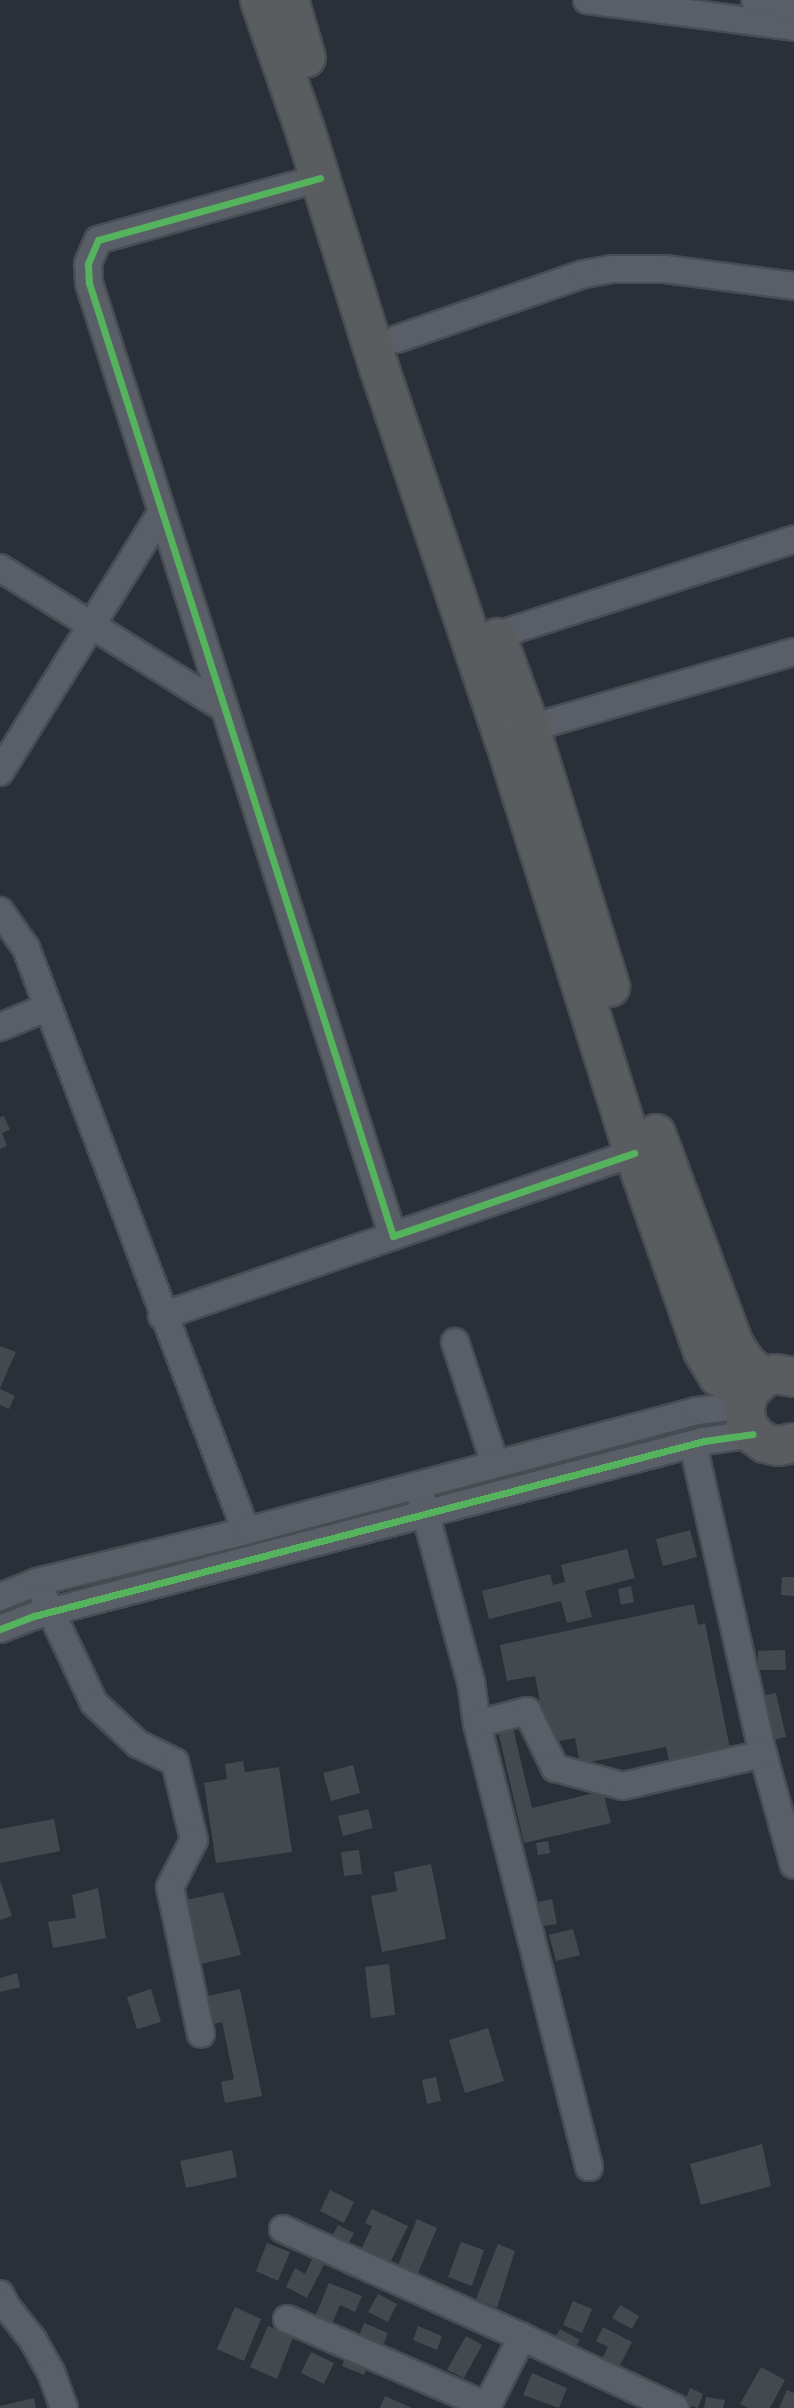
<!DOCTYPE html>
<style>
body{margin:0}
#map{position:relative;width:794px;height:2408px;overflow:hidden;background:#2a3038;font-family:"Archivo Narrow",sans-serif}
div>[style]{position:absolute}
.building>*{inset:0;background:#444950}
.roads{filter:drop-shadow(2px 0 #484c53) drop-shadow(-2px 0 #484c53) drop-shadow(0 2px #484c53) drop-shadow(0 -2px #484c53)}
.minor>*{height:26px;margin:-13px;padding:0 13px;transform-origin:13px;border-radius:13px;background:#5a5e66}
.highway>*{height:38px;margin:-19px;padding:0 19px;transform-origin:19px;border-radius:19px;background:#5a5d60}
.cycleway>*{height:7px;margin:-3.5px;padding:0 3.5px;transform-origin:3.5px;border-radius:3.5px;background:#56b35d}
span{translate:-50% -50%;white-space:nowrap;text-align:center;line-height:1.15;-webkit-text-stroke:7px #1d2633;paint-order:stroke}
</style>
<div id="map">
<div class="building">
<i style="clip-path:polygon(4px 1116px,10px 1130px,2px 1133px,7px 1146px,0 1149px,0 1117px)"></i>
<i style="clip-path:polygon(0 1346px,16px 1352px,0 1388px)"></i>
<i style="clip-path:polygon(0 1389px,15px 1396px,9px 1409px,0 1405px)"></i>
<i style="clip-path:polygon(690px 1530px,697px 1557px,663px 1566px,656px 1539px)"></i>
<i style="clip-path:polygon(627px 1549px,635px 1578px,585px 1591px,592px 1617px,567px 1623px,561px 1601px,489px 1619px,482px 1591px,550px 1574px,553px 1585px,565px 1582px,561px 1565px)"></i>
<i style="clip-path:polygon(782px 1577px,794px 1577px,794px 1596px,781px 1595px)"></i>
<i style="clip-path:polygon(631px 1586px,634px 1602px,621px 1605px,618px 1589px)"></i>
<i style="clip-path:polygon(694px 1604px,698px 1625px,705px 1623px,730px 1749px,669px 1761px,666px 1747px,580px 1764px,575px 1738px,548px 1743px,535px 1676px,507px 1681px,500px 1645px)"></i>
<i style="clip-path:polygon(785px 1650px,786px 1670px,758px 1670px,758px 1651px)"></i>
<i style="clip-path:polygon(776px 1693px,786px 1737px,769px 1741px,759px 1696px)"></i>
<i style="clip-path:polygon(513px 1728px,532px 1808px,603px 1791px,611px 1823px,524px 1843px,498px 1731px)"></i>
<i style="clip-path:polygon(243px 1761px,245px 1772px,279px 1767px,292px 1852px,216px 1863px,204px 1783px,227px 1779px,225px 1764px)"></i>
<i style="clip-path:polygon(353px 1765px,360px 1793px,331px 1801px,323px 1773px)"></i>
<i style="clip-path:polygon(368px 1809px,373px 1828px,343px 1836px,338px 1816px)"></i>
<i style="clip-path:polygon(54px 1819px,60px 1851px,0 1863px,0 1829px)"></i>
<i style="clip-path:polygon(548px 1841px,550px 1853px,538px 1855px,536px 1843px)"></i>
<i style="clip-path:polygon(359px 1850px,362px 1874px,344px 1876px,341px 1852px)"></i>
<i style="clip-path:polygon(431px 1864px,446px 1939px,382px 1952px,371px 1896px,397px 1891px,394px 1872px)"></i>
<i style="clip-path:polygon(0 1880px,12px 1916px,0 1920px)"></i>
<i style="clip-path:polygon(98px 1888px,106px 1938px,53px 1948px,48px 1922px,76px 1918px,72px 1895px)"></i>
<i style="clip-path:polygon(223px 1892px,241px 1955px,200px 1964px,186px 1900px)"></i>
<i style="clip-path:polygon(552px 1899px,557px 1924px,543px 1926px,538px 1902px)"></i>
<i style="clip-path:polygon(573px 1929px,580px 1955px,556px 1961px,549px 1935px)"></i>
<i style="clip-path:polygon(389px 1964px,395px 2015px,371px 2018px,365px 1967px)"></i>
<i style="clip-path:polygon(17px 1973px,20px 1987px,0 1992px,0 1978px)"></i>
<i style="clip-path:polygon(151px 1989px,161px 2022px,137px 2029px,127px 1997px)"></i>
<i style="clip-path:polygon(240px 1989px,262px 2096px,225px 2103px,221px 2082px,234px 2079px,222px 2022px,204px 2026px,199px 1998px)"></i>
<i style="clip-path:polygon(488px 2028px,504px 2081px,465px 2093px,449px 2040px)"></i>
<i style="clip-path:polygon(436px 2077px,441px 2101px,427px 2104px,422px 2080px)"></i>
<i style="clip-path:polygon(762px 2144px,771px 2186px,701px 2205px,690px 2164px)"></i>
<i style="clip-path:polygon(232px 2150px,237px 2177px,186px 2188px,180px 2161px)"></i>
<i style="clip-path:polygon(330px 2190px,354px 2202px,344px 2223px,320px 2211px)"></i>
<i style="clip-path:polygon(372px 2209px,408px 2226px,390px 2263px,361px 2250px,372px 2226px,365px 2223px)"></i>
<i style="clip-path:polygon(417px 2219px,437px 2228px,416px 2278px,396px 2270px)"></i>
<i style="clip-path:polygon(338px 2225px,354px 2233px,346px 2248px,330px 2240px)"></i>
<i style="clip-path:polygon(461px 2242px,484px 2250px,472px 2286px,448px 2277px)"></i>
<i style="clip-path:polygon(267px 2243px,290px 2252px,278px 2281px,256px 2271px)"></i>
<i style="clip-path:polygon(498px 2244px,515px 2251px,497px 2308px,476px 2299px)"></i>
<i style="clip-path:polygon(314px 2255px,326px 2261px,307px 2298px,286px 2287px,295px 2268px,305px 2274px)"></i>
<i style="clip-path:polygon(329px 2283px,362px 2296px,355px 2312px,340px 2305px,331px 2326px,314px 2319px)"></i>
<i style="clip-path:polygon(378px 2294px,397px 2304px,388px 2322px,368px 2312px)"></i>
<i style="clip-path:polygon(573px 2301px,592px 2309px,582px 2333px,563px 2325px)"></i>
<i style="clip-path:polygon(620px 2305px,639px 2316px,632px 2329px,612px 2318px)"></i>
<i style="clip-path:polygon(235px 2307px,261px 2319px,244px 2361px,217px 2349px)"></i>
<i style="clip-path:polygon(364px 2323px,388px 2333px,381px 2350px,357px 2341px)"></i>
<i style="clip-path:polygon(268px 2326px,293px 2337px,277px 2379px,250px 2367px)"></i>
<i style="clip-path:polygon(418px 2326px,442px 2336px,437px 2350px,413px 2340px)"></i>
<i style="clip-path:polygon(603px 2327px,632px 2342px,617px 2371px,600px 2363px,608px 2347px,596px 2341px)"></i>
<i style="clip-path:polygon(560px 2329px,580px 2340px,572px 2353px,552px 2343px)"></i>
<i style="clip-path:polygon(466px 2336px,482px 2345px,464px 2378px,447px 2370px)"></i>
<i style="clip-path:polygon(311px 2352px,334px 2363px,324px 2384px,301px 2373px)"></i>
<i style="clip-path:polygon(346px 2354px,369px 2363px,364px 2375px,342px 2366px)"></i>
<i style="clip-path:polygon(761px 2367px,785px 2380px,770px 2408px,748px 2408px,740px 2404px)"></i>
<i style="clip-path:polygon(532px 2373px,567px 2388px,559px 2408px,523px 2395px)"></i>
<i style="clip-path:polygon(690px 2388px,703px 2394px,698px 2408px,684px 2404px)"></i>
<i style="clip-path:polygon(787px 2390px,794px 2393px,794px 2408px,779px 2408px)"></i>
<i style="clip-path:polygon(385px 2396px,412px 2408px,380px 2408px)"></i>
<i style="clip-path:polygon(706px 2397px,725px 2400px,723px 2408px,704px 2408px)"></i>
<i style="clip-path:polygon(34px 2398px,36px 2408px,0 2408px,0 2406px)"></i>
</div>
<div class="roads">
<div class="minor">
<i style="left:587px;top:0;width:209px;rotate:7.4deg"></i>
<i style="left:755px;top:0;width:39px;rotate:9deg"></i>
<i style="left:320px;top:178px;width:230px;rotate:164.4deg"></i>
<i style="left:98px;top:240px;width:26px;rotate:113deg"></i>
<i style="left:88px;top:264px;width:19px;rotate:87deg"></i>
<i style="left:89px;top:283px;width:1000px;rotate:72.31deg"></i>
<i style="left:393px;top:1236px;width:255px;rotate:-19deg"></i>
<i style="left:397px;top:339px;width:198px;rotate:-19.2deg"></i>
<i style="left:584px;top:274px;width:27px;rotate:-10deg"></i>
<i style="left:611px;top:269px;width:54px"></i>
<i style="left:665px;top:269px;width:130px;rotate:7.5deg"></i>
<i style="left:0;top:568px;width:264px;rotate:32deg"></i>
<i style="left:479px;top:641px;width:331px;rotate:-17.9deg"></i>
<i style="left:530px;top:728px;width:275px;rotate:-16.1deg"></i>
<i style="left:0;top:772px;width:305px;rotate:-58.1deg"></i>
<i style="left:0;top:911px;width:45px;rotate:54.9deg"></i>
<i style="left:26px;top:948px;width:623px;rotate:69.33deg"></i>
<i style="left:0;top:1027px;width:52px;rotate:-22.6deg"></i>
<i style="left:162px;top:1316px;width:244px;rotate:-19.1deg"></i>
<i style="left:455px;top:1342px;width:128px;rotate:71.8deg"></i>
<i style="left:693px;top:1444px;width:318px;rotate:77.3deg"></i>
<i style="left:763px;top:1754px;width:115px;rotate:74.4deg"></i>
<i style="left:421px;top:1497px;width:192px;rotate:74.9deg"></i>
<i style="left:471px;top:1682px;width:42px;rotate:81.9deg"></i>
<i style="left:477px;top:1724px;width:457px;rotate:75.8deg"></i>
<i style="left:0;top:1597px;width:40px;rotate:-22deg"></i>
<i style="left:37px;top:1582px;width:215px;rotate:-13.7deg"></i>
<i style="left:246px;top:1531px;width:467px;rotate:-14.9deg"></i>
<i style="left:697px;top:1411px;width:48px;rotate:-7.1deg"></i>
<i style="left:44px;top:1597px;width:117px;rotate:64.7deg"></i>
<i style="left:94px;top:1703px;width:60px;rotate:43deg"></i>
<i style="left:138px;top:1744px;width:41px;rotate:25.9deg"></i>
<i style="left:175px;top:1762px;width:80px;rotate:76.3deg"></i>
<i style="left:194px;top:1840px;width:53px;rotate:117.1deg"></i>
<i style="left:170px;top:1887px;width:150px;rotate:78.1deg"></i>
<i style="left:0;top:1629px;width:36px;rotate:-21deg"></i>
<i style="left:34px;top:1616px;width:692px;rotate:-14.64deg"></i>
<i style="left:704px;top:1441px;width:49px;rotate:-8.1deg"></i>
<i style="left:477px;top:1724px;width:52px;rotate:-14.6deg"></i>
<i style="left:527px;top:1711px;width:64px;rotate:63.8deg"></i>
<i style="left:555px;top:1768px;width:70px;rotate:14.8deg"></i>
<i style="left:623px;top:1786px;width:144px;rotate:-12.9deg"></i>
<i style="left:283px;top:2229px;width:262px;rotate:24.3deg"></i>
<i style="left:0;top:2294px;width:13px;rotate:63deg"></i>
<i style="left:6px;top:2306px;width:43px;rotate:51.5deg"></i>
<i style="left:33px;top:2340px;width:37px;rotate:61deg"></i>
<i style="left:51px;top:2372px;width:38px;rotate:70deg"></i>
<i style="left:287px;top:2319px;width:218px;rotate:23.5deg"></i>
<i style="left:486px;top:2408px;width:80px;rotate:-63.1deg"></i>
<i style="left:522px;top:2337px;width:169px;rotate:24.9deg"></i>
</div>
<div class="highway">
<i style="left:260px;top:0;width:141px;rotate:70.9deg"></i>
<i style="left:306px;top:133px;width:248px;rotate:72.7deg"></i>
<i style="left:380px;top:370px;width:388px;rotate:71.4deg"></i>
<i style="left:504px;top:738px;width:435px;rotate:72.6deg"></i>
<i style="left:634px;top:1153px;width:210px;rotate:70.8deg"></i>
<i style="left:703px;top:1351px;width:29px;rotate:59deg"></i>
<i style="left:718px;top:1376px;width:35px;rotate:27deg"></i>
<i style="left:289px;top:0;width:60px;rotate:73.7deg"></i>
<i style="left:497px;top:638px;width:96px;rotate:69.9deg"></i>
<i style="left:530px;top:728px;width:271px;rotate:72.8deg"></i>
<i style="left:656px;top:1134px;width:225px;rotate:69.7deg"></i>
<i style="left:734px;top:1345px;width:23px;rotate:56deg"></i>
<i style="left:747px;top:1364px;width:21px;rotate:41deg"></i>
<i style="left:794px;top:1377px;width:19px;rotate:-171deg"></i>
<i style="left:775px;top:1374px;width:13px;rotate:162deg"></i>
<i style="left:763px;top:1378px;width:20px;rotate:135deg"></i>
<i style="left:749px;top:1392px;width:14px;rotate:107deg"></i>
<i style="left:745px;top:1405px;width:16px;rotate:86deg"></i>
<i style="left:746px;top:1421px;width:15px;rotate:62deg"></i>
<i style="left:753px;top:1434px;width:15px;rotate:37deg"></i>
<i style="left:765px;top:1443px;width:13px;rotate:13deg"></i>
<i style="left:778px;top:1446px;width:16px;rotate:-11deg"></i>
</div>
</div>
<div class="cycleway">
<i style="left:320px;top:178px;width:230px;rotate:164.4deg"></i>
<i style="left:98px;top:240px;width:26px;rotate:113deg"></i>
<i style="left:88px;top:264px;width:19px;rotate:87deg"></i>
<i style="left:89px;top:283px;width:1000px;rotate:72.31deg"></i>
<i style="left:393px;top:1236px;width:255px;rotate:-19deg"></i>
<i style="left:0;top:1629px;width:36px;rotate:-21deg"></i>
<i style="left:34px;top:1616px;width:692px;rotate:-14.64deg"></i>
<i style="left:704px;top:1441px;width:49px;rotate:-8.1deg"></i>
</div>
</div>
